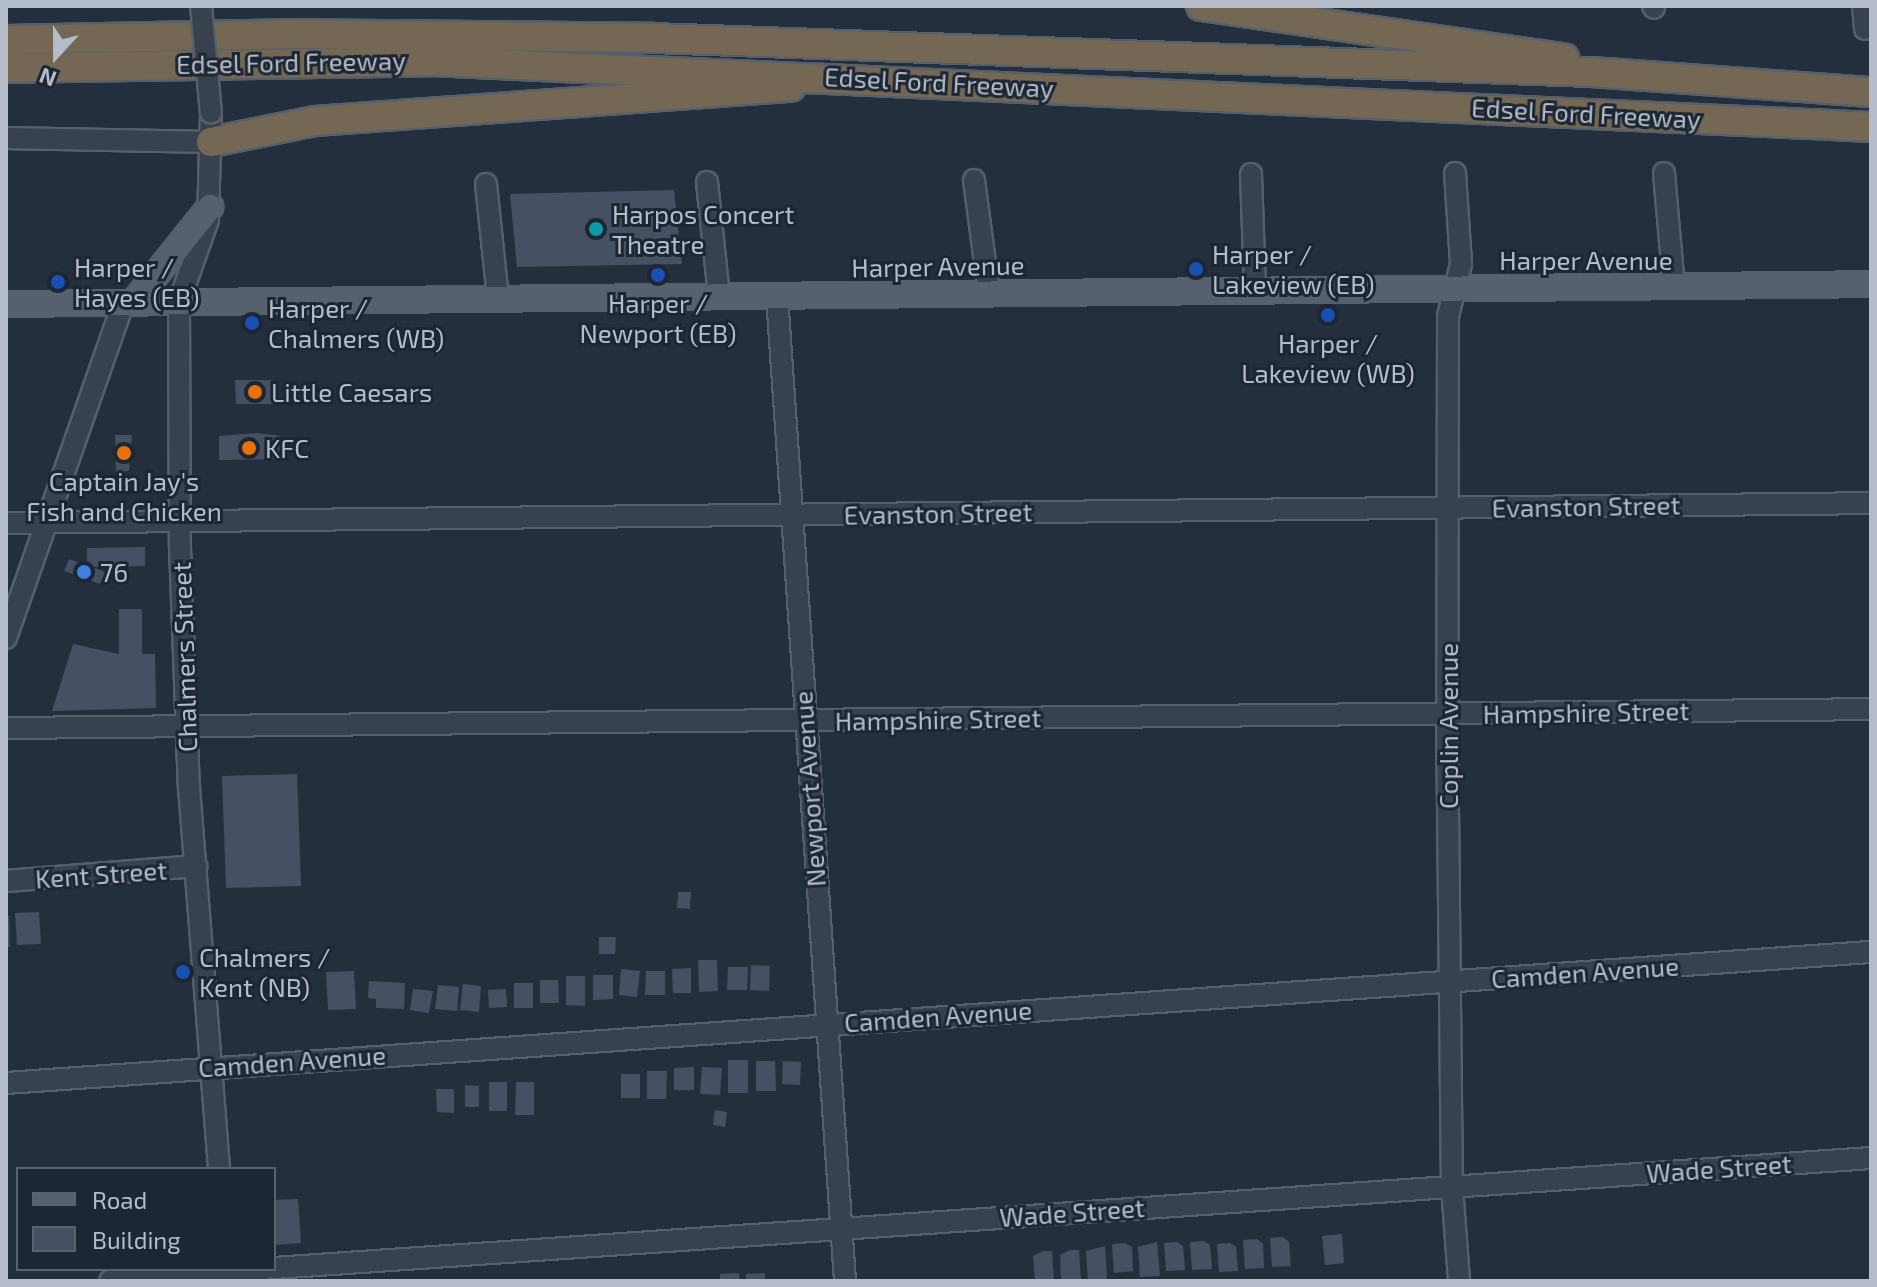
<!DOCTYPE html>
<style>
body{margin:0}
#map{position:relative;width:1877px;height:1287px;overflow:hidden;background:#242f3e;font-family:"Exo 2",sans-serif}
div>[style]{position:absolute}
.building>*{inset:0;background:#455162}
.roads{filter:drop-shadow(2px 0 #565f6c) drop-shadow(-2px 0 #565f6c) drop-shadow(0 2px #565f6c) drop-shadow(0 -2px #565f6c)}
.minor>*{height:20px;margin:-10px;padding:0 10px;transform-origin:10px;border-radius:10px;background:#38414e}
.major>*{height:24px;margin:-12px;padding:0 12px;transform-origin:12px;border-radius:12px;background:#56606e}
.highway>*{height:28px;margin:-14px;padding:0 14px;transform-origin:14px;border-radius:14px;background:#746855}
.bridges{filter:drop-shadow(2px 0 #565f6c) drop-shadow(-2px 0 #565f6c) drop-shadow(0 2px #565f6c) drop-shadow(0 -2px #565f6c)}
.minor-bridge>*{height:20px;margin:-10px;padding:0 10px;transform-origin:10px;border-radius:10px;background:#38414e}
.dots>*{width:22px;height:22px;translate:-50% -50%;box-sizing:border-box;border:4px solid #1d2633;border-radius:50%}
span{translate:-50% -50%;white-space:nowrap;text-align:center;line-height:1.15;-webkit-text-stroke:6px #1d2633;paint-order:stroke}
.street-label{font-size:26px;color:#b4bcc9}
.poi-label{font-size:26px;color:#b4bcc9}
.left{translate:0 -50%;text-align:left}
.frame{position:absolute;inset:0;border:8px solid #b4bcc9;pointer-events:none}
.legend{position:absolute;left:16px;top:1167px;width:260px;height:104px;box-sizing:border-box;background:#1d2633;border:2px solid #59626f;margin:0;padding:10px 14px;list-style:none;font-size:24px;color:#b4bcc9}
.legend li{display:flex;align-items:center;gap:16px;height:40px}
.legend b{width:40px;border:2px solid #59626f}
.north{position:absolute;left:16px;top:16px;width:80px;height:80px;-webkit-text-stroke:6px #1d2633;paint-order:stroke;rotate:201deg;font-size:22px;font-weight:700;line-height:32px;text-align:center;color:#b4bcc9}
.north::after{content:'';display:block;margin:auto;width:28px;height:36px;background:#b4bcc9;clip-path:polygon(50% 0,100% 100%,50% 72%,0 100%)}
</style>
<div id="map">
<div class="building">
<i style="clip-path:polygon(674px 190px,682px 264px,517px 267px,510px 194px)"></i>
<i style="clip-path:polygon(235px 380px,271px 380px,277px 404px,236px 404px)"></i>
<i style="clip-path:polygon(257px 433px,280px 436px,281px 459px,219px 460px,219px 436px)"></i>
<i style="clip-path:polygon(115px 435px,132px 435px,129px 471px,116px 472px)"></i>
<i style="clip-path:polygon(145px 547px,145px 566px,92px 567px,105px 572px,100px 584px,64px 571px,69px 559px,87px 566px,87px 548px)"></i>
<i style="clip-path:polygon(119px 609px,142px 609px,142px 654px,155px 654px,156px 708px,52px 711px,73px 644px,119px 654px)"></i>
<i style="clip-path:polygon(297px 774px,301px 886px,226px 888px,222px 776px)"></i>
<i style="clip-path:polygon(678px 892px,691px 892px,690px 909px,677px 908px)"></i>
<i style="clip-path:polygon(39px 912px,41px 944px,17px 945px,15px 913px)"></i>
<i style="clip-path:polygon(6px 916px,9px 916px,10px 947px,6px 947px)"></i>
<i style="clip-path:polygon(599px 937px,616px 937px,615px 954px,599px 954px)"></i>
<i style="clip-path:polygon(698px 960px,717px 960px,718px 991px,699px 992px)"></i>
<i style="clip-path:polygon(751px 965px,770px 966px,769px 991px,750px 990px)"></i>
<i style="clip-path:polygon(728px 967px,748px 967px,747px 990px,727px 990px)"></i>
<i style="clip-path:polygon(691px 968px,691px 993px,673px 993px,672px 969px)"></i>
<i style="clip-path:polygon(621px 969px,640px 971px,637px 997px,619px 995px)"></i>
<i style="clip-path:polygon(354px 971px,356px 1009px,328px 1010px,326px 972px)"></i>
<i style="clip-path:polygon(646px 971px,665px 971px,665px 995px,645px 995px)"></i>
<i style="clip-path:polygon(593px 975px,613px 975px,613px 999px,593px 1000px)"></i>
<i style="clip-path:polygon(566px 976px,585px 976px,585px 1006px,566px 1005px)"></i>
<i style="clip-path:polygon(540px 980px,558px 980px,559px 1003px,540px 1003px)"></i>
<i style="clip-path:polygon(369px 981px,405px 983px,404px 1009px,376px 1008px,376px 999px,368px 998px)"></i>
<i style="clip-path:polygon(514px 983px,533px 983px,533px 1008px,514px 1008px)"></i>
<i style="clip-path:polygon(463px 984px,481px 986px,479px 1012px,460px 1010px)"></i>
<i style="clip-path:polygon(438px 985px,459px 987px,457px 1011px,435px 1009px)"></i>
<i style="clip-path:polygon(413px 989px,433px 991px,429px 1013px,410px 1010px)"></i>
<i style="clip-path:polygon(506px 989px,507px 1007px,489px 1008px,488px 990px)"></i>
<i style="clip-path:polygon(728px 1060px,748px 1060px,748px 1093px,728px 1093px)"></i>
<i style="clip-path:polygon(756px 1061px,775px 1061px,776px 1091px,756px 1091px)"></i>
<i style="clip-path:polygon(783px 1061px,801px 1062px,800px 1085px,782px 1084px)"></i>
<i style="clip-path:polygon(694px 1067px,694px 1090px,674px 1090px,674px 1068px)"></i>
<i style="clip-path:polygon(702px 1067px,722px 1068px,720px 1095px,700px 1094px)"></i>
<i style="clip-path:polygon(647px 1071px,667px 1071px,666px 1099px,647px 1099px)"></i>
<i style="clip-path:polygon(621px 1074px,640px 1074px,640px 1098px,621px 1098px)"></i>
<i style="clip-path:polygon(489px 1082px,507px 1082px,507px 1111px,489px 1111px)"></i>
<i style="clip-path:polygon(516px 1082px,534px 1082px,534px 1115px,515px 1115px)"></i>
<i style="clip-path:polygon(465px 1085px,479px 1086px,479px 1107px,465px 1107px)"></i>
<i style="clip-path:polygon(436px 1089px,454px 1089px,454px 1113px,437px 1112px)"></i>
<i style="clip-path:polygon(715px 1110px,727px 1112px,725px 1127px,713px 1125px)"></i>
<i style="clip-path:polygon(298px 1199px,301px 1243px,274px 1245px,274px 1200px)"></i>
<i style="clip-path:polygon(1342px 1234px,1344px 1263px,1325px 1265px,1322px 1236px)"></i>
<i style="clip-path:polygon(1283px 1237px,1289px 1242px,1291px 1266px,1272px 1267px,1270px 1238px)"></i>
<i style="clip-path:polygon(1257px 1239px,1263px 1244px,1264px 1268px,1245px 1269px,1243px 1240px)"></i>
<i style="clip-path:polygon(1204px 1241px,1210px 1245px,1212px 1269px,1192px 1270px,1190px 1242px)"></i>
<i style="clip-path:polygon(1157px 1242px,1160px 1276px,1140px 1277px,1138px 1247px)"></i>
<i style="clip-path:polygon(1177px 1242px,1183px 1246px,1185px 1270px,1166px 1271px,1164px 1243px)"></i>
<i style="clip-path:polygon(1125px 1243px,1132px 1247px,1133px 1271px,1114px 1273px,1112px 1244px)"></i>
<i style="clip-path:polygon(1230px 1243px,1236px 1247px,1238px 1271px,1219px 1272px,1217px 1244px)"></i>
<i style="clip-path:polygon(1105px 1246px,1107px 1280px,1088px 1281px,1086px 1251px)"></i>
<i style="clip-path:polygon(1070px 1250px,1079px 1250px,1081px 1281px,1061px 1281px,1060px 1255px)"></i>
<i style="clip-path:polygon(1043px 1251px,1052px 1251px,1054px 1281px,1035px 1281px,1033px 1256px)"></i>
<i style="clip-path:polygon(739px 1273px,740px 1281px,720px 1281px,720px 1274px)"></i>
<i style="clip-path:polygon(765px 1273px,765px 1281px,746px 1281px,746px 1274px)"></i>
</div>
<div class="roads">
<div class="minor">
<i style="left:1653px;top:6px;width:2px;rotate:63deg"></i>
<i style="left:1863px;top:6px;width:23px;rotate:85deg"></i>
<i style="left:211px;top:113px;width:107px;rotate:91.6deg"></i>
<i style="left:208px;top:220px;width:87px;rotate:109.5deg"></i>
<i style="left:179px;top:302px;width:245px;rotate:89.8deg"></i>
<i style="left:180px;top:547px;width:240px;rotate:87.9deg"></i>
<i style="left:189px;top:787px;width:383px;rotate:85.5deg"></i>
<i style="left:6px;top:138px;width:205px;rotate:1.1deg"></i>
<i style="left:1455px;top:173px;width:91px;rotate:86.2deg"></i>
<i style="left:1461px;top:264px;width:54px;rotate:104deg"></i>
<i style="left:1448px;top:316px;width:397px;rotate:90.1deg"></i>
<i style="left:1447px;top:713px;width:474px;rotate:89.4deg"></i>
<i style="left:1452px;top:1187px;width:94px;rotate:85.7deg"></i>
<i style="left:1664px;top:173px;width:114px;rotate:85deg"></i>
<i style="left:1251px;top:174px;width:117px;rotate:88deg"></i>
<i style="left:974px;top:180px;width:114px;rotate:82.4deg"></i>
<i style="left:707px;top:182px;width:116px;rotate:84deg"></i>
<i style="left:486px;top:184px;width:116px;rotate:84deg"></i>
<i style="left:777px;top:296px;width:987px;rotate:86.05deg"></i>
<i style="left:6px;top:523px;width:1865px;rotate:-0.61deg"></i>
<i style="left:6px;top:638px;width:355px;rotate:-70.7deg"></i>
<i style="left:6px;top:728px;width:1865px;rotate:-0.58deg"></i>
<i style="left:6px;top:881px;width:191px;rotate:-4.5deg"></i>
<i style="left:6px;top:1083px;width:1870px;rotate:-4.02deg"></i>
<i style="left:274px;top:1268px;width:1601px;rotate:-3.94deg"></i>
<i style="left:110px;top:1281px;width:155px;rotate:-4.4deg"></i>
</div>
<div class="major">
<i style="left:134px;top:302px;width:122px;rotate:-51.3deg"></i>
<i style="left:6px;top:304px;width:1865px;rotate:-0.61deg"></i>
</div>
<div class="highway">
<i style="left:1201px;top:6px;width:367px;rotate:8.2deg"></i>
<i style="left:6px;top:40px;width:278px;rotate:-1.2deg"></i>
<i style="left:284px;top:34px;width:369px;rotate:0.6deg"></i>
<i style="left:653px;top:38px;width:939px;rotate:2.08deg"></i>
<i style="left:1591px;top:72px;width:281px;rotate:4.1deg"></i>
<i style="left:6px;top:68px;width:425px;rotate:-0.9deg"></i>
<i style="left:431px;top:61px;width:1442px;rotate:2.62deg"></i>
<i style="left:211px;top:142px;width:106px;rotate:-11.4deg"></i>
<i style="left:315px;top:121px;width:477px;rotate:-4.1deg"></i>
</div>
</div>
<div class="bridges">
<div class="minor-bridge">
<i style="left:201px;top:6px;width:107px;rotate:84.7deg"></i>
</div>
</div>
<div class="dots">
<i style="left:596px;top:229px;background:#0f9aa8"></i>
<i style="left:1196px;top:269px;background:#1a4fb4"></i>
<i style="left:658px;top:275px;background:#1a4fb4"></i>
<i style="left:58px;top:282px;background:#1a4fb4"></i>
<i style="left:1328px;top:315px;background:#1a4fb4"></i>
<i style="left:252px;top:323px;background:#1a4fb4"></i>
<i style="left:255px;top:392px;background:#e8710a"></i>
<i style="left:249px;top:448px;background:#e8710a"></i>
<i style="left:124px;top:453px;background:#e8710a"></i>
<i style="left:84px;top:572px;background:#3f7fe0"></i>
<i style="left:183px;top:972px;background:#1a4fb4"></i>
</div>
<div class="street-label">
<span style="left:291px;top:62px;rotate:-1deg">Edsel Ford Freeway</span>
<span style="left:939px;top:82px;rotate:3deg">Edsel Ford Freeway</span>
<span style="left:1586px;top:113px;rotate:3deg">Edsel Ford Freeway</span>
<span style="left:1586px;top:260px">Harper Avenue</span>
<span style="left:938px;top:266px;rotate:-1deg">Harper Avenue</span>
<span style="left:1586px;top:506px;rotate:-1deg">Evanston Street</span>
<span style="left:938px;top:513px;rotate:-1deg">Evanston Street</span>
<span style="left:184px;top:657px;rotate:-92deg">Chalmers Street</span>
<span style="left:1586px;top:712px;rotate:-1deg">Hampshire Street</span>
<span style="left:938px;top:719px;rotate:-1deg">Hampshire Street</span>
<span style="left:1448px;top:726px;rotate:-90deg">Coplin Avenue</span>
<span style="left:809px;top:789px;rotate:-94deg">Newport Avenue</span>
<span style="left:101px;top:874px;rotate:-4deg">Kent Street</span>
<span style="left:1585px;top:972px;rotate:-4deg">Camden Avenue</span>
<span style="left:938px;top:1016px;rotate:-4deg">Camden Avenue</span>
<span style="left:292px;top:1061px;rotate:-4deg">Camden Avenue</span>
<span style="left:1719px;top:1168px;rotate:-4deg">Wade Street</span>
<span style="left:1072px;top:1212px;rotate:-4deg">Wade Street</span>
</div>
<div class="poi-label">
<span class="left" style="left:612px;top:229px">Harpos Concert<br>Theatre</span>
<span class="left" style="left:1212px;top:269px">Harper /<br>Lakeview (EB)</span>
<span class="left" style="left:74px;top:282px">Harper /<br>Hayes (EB)</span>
<span style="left:658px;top:318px">Harper /<br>Newport (EB)</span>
<span class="left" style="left:268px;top:323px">Harper /<br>Chalmers (WB)</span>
<span style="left:1328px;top:358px">Harper /<br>Lakeview (WB)</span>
<span class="left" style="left:271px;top:392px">Little Caesars</span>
<span class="left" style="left:265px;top:448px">KFC</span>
<span style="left:124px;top:496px">Captain Jay's<br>Fish and Chicken</span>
<span class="left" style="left:100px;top:572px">76</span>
<span class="left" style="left:199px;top:972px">Chalmers /<br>Kent (NB)</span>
</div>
<div class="frame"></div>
<ul class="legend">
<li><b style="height:10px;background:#56606e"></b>Road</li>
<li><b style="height:22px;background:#455162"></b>Building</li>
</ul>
<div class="north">N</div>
</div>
